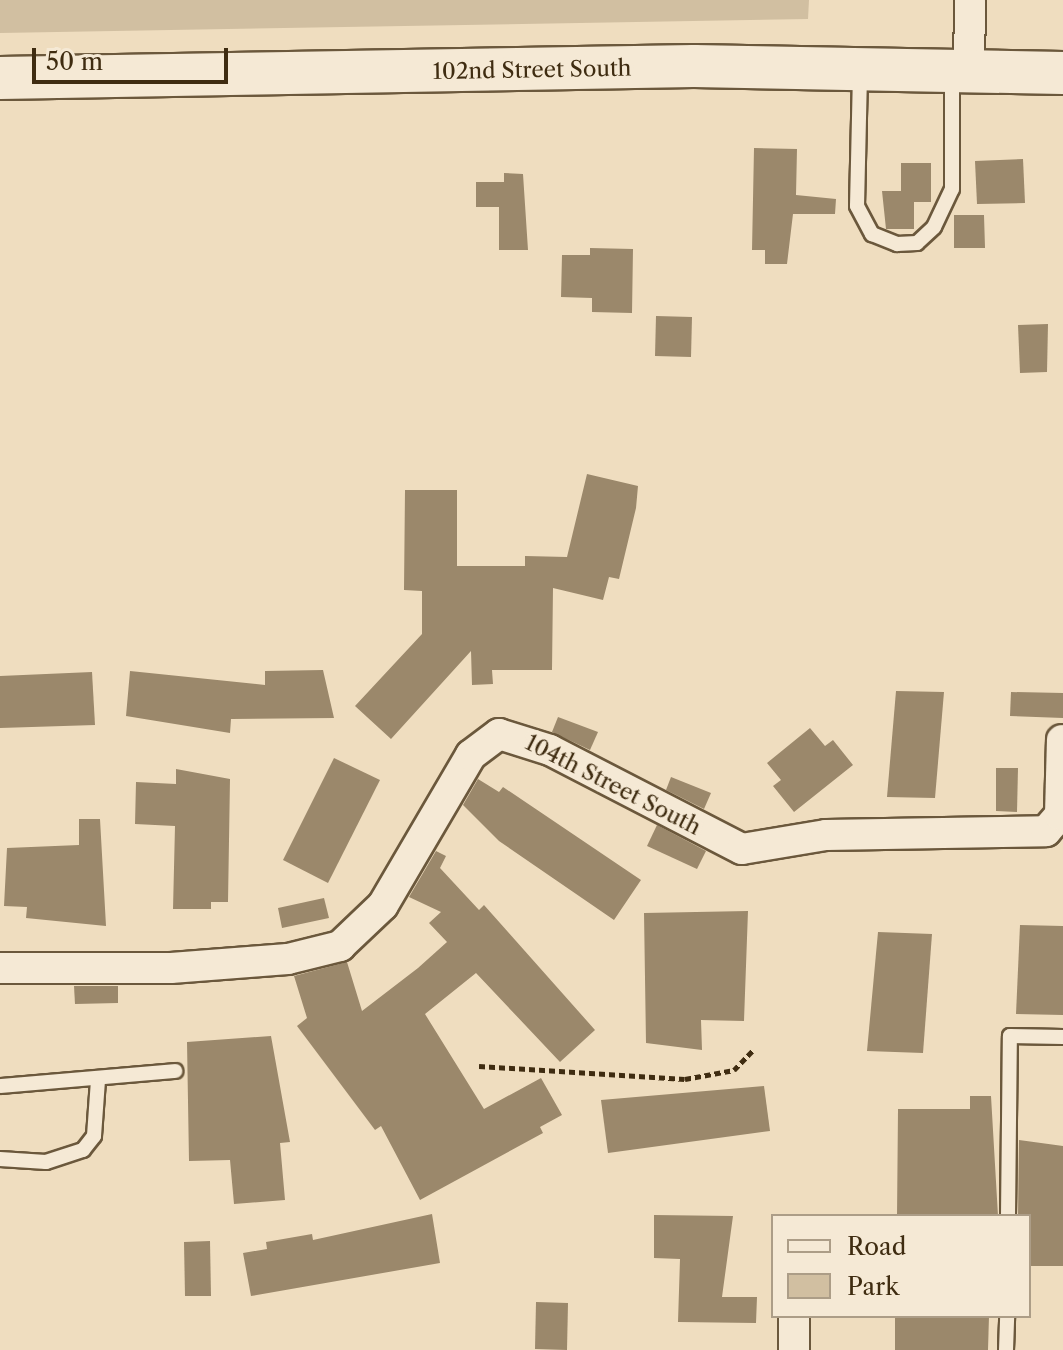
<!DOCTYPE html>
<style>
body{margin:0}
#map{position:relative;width:1063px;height:1350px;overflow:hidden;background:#efddbf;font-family:"Libre Caslon Text",serif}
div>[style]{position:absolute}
.green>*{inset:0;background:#d1bfa1}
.building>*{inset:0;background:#9b886b}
.path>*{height:5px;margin-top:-2.5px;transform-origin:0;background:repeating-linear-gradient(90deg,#3f2c11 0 6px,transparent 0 10px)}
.roads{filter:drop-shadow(2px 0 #6b583c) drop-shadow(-2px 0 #6b583c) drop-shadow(0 2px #6b583c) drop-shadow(0 -2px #6b583c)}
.lane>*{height:14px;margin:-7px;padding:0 7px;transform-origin:7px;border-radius:7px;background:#f5e9d5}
.street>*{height:30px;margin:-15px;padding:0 15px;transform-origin:15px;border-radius:15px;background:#f5e9d5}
.secondary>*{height:42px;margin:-21px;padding:0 21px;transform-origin:21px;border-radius:21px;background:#f5e9d5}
span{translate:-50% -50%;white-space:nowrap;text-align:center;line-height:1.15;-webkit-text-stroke:8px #f5e9d5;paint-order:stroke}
.street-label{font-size:22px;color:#3f2c11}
.legend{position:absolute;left:771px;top:1214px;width:260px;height:104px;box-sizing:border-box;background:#f5e9d5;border:2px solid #ac9d87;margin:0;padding:10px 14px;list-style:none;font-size:24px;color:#3f2c11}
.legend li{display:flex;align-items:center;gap:16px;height:40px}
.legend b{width:40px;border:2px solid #ac9d87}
.scale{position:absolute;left:32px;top:48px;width:196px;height:36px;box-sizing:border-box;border:4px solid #3f2c11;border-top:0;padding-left:10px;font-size:24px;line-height:28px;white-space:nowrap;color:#3f2c11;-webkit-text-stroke:6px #f5e9d5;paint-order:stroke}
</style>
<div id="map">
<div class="green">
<i style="clip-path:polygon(0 0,809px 0,808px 19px,0 33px)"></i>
</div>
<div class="building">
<i style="clip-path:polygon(754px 148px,797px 149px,796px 195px,836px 199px,835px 214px,793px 214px,787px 264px,765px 264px,765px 250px,752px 250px)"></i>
<i style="clip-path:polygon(1023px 159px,1025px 203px,977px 204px,975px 161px)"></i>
<i style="clip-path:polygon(901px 163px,931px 163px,931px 202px,914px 202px,914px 229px,886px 229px,882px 191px,901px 191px)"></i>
<i style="clip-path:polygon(504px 173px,523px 174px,528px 250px,499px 250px,499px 207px,476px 207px,476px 182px,504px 182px)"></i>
<i style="clip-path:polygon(954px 215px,984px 215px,985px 248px,954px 248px)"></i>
<i style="clip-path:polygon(590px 248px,633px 249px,632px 313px,592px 312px,592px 298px,561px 297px,562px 255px,590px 255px)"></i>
<i style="clip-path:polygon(656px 316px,692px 317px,691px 357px,655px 356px)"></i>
<i style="clip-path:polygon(1048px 324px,1047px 372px,1020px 373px,1018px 325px)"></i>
<i style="clip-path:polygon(587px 474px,638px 486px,636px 508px,619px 579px,609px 577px,603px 600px,553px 588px,552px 670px,492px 670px,493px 684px,472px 685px,471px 651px,391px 739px,355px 706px,422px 634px,422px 591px,404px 590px,405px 490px,457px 490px,457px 566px,525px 566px,525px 556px,567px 557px)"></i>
<i style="clip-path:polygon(323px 670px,334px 718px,231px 719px,230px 733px,126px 716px,130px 671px,265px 685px,265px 671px)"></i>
<i style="clip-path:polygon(92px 672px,95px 725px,0 728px,0 676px)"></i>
<i style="clip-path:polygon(896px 691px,944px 692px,935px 798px,887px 797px)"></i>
<i style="clip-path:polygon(1011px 692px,1063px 693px,1063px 718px,1010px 716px)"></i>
<i style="clip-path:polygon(558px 717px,598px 732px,590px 750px,552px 732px)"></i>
<i style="clip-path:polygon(810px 728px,825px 746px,833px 740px,853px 765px,794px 812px,773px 786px,781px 780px,767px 763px)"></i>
<i style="clip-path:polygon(334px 758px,380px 780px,328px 883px,283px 860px)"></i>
<i style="clip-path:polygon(996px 768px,1018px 768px,1017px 812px,996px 811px)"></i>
<i style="clip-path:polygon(176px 769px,230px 779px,228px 902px,211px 902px,211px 909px,173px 909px,175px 826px,135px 824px,136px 782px,176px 784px)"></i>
<i style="clip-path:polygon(671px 777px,711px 793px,704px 809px,666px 790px)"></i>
<i style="clip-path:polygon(478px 779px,499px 792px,503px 787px,641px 880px,614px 920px,499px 841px,463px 805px)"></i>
<i style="clip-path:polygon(79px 819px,100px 819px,106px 926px,26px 918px,27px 907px,4px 906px,7px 848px,79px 845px)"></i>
<i style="clip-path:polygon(657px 825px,706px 851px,697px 869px,647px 846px)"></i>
<i style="clip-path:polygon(436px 851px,446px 856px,440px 868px,479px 910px,484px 905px,595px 1030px,560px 1062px,476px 973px,425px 1014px,484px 1109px,541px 1078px,562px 1115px,540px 1127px,543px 1133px,420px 1200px,381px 1126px,375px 1130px,297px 1026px,307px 1018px,294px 976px,347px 962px,362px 1011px,418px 968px,447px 942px,429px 923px,441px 912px,409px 897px)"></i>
<i style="clip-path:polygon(324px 898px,329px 918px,282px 928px,278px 908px)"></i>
<i style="clip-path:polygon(748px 911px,744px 1021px,701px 1020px,702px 1050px,646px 1043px,644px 913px)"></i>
<i style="clip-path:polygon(1020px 925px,1063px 926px,1063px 1015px,1016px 1014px)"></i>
<i style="clip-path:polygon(878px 932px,932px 934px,923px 1053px,867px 1051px)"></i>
<i style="clip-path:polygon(74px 986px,118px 986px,118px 1003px,75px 1004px)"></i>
<i style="clip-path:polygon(271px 1036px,290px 1142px,280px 1143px,285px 1200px,234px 1204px,230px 1160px,189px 1161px,187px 1042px)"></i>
<i style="clip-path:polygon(764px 1086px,770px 1131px,608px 1153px,601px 1100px)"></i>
<i style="clip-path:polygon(970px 1096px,991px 1096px,998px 1216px,897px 1216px,898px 1109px,970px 1109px)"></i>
<i style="clip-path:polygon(1019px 1140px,1063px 1146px,1063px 1266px,1029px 1266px,1029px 1216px,1018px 1216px)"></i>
<i style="clip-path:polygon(432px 1214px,440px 1263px,251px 1296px,243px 1253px,267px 1249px,266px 1242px,312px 1234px,313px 1240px)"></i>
<i style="clip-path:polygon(654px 1215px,733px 1216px,722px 1297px,757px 1297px,756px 1323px,678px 1322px,680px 1259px,654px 1258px)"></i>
<i style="clip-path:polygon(210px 1241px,211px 1296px,185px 1296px,184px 1242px)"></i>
<i style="clip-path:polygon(536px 1302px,568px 1303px,567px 1350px,535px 1349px)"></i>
<i style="clip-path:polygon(895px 1316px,989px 1316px,988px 1350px,895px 1350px)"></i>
</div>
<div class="path">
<i style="left:479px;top:1066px;width:206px;rotate:3.6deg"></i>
<i style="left:685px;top:1079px;width:50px;rotate:-10.4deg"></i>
<i style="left:734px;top:1070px;width:28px;rotate:-46deg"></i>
</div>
<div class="roads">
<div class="lane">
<i style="left:860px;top:74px;width:132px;rotate:91.3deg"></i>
<i style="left:857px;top:206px;width:32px;rotate:62deg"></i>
<i style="left:872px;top:234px;width:27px;rotate:22deg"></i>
<i style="left:897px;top:244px;width:20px;rotate:-3deg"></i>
<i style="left:917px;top:243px;width:23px;rotate:-43deg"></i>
<i style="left:934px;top:227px;width:42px;rotate:-64.7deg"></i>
<i style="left:952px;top:189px;width:113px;rotate:-90deg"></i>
<i style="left:0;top:1086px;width:176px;rotate:-4.9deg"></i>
<i style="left:0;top:1159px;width:46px;rotate:3.7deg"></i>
<i style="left:46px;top:1162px;width:39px;rotate:-18deg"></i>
<i style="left:83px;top:1150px;width:18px;rotate:-52deg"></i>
<i style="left:94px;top:1136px;width:56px;rotate:-85.9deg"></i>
<i style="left:1008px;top:1216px;width:180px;rotate:-89.4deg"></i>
<i style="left:1010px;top:1036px;width:53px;rotate:1.1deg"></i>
<i style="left:1006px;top:1350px;width:34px;rotate:-88deg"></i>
</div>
<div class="street">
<i style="left:969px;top:71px;width:71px;rotate:-89.2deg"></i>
<i style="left:0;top:968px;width:171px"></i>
<i style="left:171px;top:968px;width:117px;rotate:-4.4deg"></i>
<i style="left:288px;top:959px;width:54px;rotate:-14deg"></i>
<i style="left:340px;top:946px;width:59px;rotate:-43.6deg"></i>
<i style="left:383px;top:905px;width:174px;rotate:-59.6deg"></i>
<i style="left:471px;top:755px;width:35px;rotate:-37deg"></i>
<i style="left:499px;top:734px;width:53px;rotate:17.4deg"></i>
<i style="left:550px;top:750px;width:216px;rotate:27.3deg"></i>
<i style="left:742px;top:849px;width:85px;rotate:-9.5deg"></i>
<i style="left:826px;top:835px;width:220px;rotate:-1deg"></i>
<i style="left:1046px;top:831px;width:21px;rotate:-49deg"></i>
<i style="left:1060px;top:815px;width:75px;rotate:-88.5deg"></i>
<i style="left:794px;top:1350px;width:34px;rotate:-90deg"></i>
</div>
<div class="secondary">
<i style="left:0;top:78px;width:694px;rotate:-0.99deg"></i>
<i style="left:694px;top:66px;width:369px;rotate:1.1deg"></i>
</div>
</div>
<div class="street-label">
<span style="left:532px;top:70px;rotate:-1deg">102nd Street South</span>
<span style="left:613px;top:785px;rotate:27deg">104th Street South</span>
</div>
<ul class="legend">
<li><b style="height:10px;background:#f5e9d5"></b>Road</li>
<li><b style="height:22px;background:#d1bfa1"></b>Park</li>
</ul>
<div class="scale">50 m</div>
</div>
